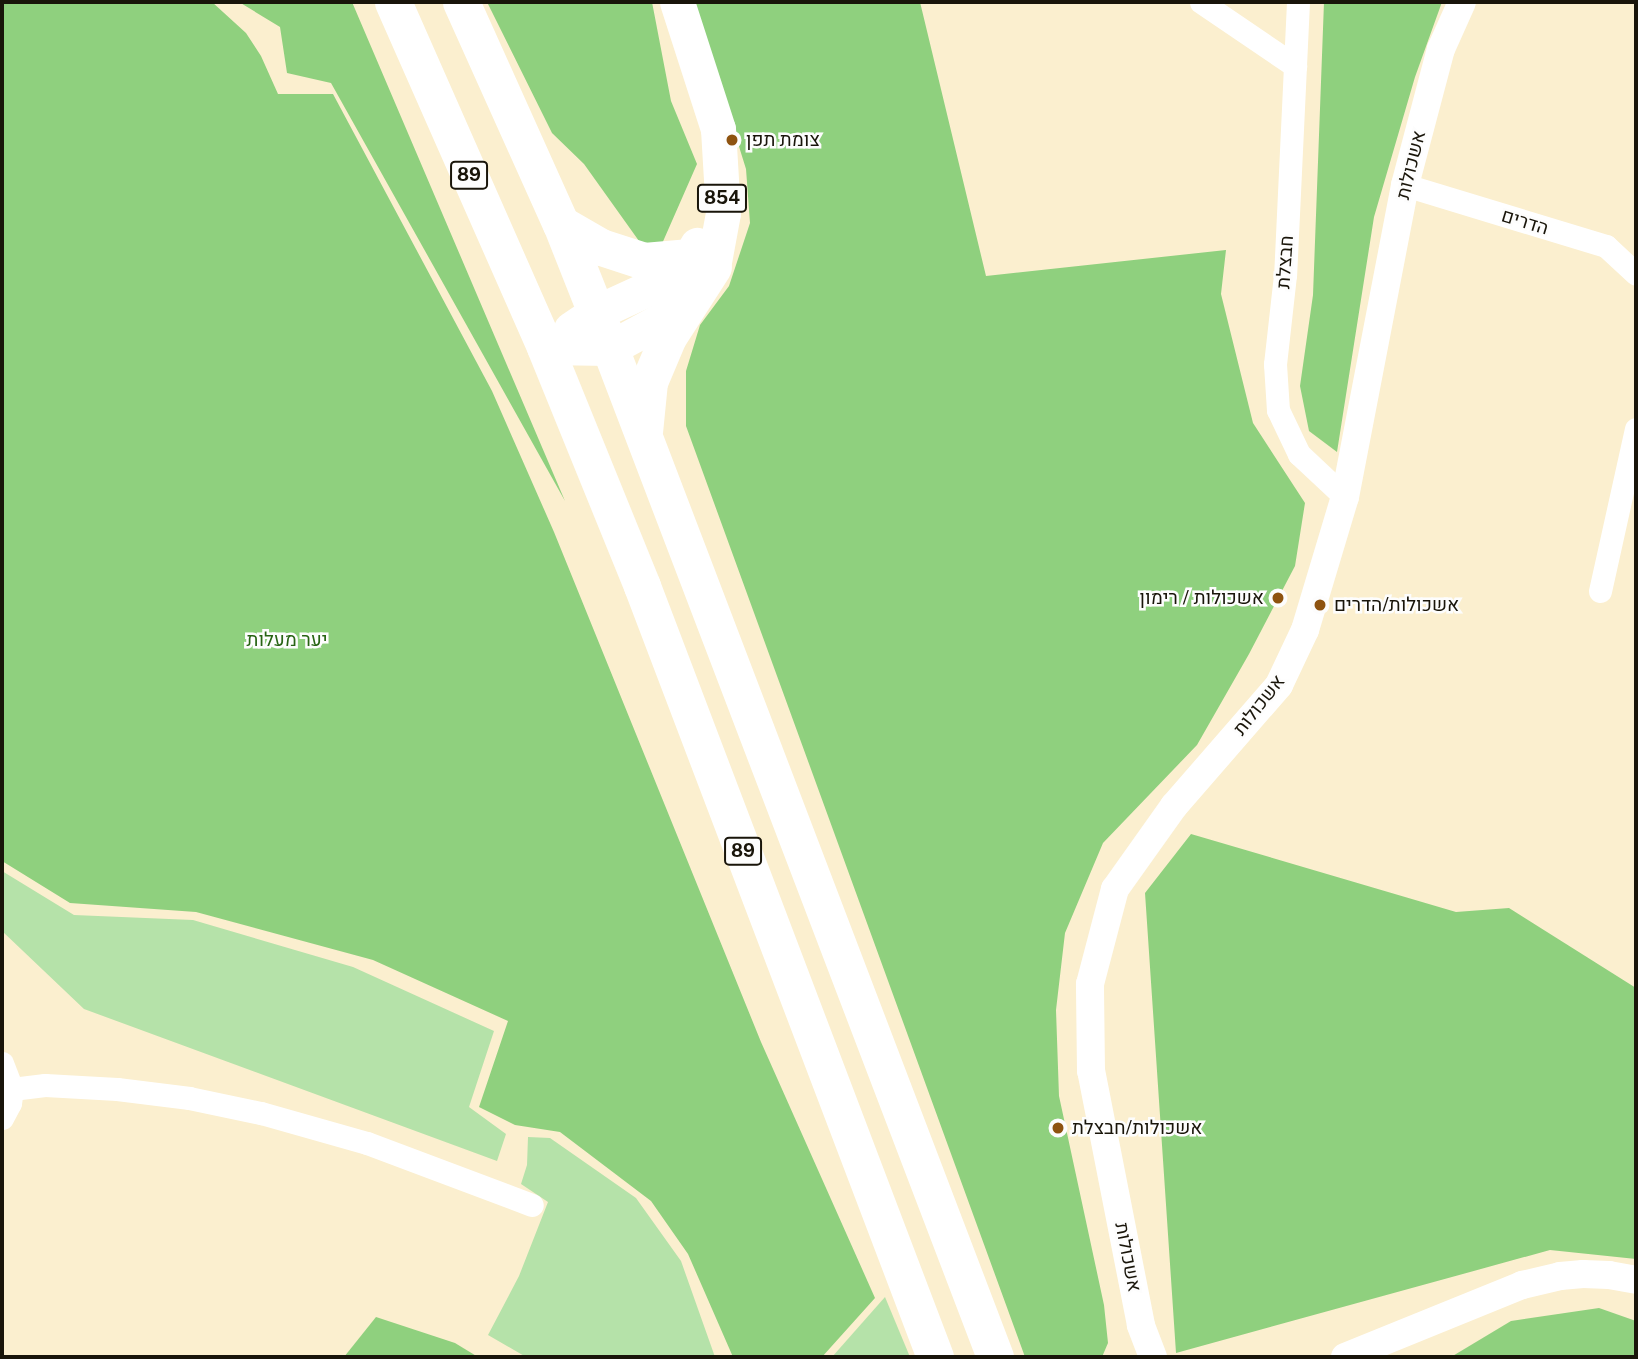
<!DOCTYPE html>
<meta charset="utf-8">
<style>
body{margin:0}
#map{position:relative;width:1638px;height:1359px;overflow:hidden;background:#fbefcf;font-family:"Public Sans",Heebo,sans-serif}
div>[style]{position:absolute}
.green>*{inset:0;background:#b5e2a9}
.forest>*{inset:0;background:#8fd07e}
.minor>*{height:23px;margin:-11.5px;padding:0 11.5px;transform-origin:11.5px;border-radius:11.5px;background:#fff}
.tertiary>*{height:28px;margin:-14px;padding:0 14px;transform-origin:14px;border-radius:14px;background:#fff}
.primary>*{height:35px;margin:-17.5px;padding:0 17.5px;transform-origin:17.5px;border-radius:17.5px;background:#fff}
.trunk>*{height:37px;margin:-18.5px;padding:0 18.5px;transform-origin:18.5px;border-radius:18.5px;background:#fff}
.dots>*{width:19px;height:19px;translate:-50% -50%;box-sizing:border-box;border:4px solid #fdfdfd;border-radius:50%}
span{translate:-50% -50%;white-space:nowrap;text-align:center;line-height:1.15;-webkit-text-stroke:5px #fdfdfd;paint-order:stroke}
.shield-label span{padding:2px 5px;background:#fdfdfd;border:2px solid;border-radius:5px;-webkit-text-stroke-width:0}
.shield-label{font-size:18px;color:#19150a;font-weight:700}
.poi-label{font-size:19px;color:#19150a}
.left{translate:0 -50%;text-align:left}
.right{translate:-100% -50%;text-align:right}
.street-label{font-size:19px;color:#19150a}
.park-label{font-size:19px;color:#286414}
.frame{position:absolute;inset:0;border:4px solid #19150a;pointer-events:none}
</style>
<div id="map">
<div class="green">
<i style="clip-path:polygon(2px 871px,74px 915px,193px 920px,353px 967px,494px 1031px,469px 1107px,506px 1134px,497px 1161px,84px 1009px,2px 931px)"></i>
<i style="clip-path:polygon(528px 1137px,550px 1138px,636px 1198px,681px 1261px,715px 1357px,526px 1357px,488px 1335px,519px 1276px,548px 1202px,521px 1184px,527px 1165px)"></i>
<i style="clip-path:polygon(885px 1297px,910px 1357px,832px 1357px)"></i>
</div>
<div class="forest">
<i style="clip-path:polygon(2px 2px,212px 2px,246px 33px,261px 56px,278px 94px,333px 94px,492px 391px,554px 532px,761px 1042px,875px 1298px,822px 1357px,733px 1357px,688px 1254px,651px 1201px,560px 1132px,515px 1125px,479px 1107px,508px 1021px,373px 960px,196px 912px,70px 903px,2px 861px)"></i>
<i style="clip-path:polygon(239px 2px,352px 2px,565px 501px,331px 83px,287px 73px,280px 27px)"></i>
<i style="clip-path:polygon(487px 2px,652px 2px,671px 101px,697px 164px,654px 262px,584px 164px,552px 133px)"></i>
<i style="clip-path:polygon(694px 2px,920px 2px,986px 276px,1226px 250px,1221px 294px,1253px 423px,1305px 503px,1295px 566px,1249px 654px,1197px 745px,1103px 843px,1065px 933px,1056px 1010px,1059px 1096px,1104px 1305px,1108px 1343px,1102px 1357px,1025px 1357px,686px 426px,686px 371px,700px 325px,729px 286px,750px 223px,746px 169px)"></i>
<i style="clip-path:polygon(1324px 2px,1442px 2px,1415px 77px,1374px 217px,1337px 452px,1309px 431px,1300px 386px,1313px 295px)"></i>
<i style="clip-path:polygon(1191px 834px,1456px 912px,1509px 908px,1636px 988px,1636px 1259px,1550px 1250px,1176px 1353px,1145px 893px)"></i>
<i style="clip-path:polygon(1599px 1308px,1636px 1321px,1636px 1357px,1451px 1357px,1511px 1321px)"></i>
<i style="clip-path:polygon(376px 1317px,455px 1343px,478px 1357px,344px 1357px)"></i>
</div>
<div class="minor">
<i style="left:1201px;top:2px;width:114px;rotate:34.2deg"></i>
<i style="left:1298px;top:2px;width:273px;rotate:92.7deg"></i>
<i style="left:1285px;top:275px;width:90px;rotate:96.4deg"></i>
<i style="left:1275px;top:364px;width:46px;rotate:86.3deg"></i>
<i style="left:1278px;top:410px;width:49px;rotate:64.5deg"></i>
<i style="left:1299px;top:454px;width:63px;rotate:43.1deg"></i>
<i style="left:1405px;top:185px;width:210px;rotate:16.9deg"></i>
<i style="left:1606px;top:246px;width:41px;rotate:43deg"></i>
<i style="left:1600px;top:591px;width:166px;rotate:-77.5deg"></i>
<i style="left:2px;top:1063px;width:28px;rotate:69deg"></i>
<i style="left:12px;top:1089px;width:14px;rotate:98deg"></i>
<i style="left:10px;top:1103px;width:17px;rotate:118deg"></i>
<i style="left:12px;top:1089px;width:33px;rotate:-7deg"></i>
<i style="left:45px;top:1085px;width:72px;rotate:3.2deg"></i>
<i style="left:117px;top:1089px;width:73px;rotate:7.1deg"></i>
<i style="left:189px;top:1098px;width:74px;rotate:11.8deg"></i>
<i style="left:261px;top:1113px;width:110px;rotate:15.8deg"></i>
<i style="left:367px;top:1143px;width:176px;rotate:20.6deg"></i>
</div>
<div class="tertiary">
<i style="left:1153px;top:1357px;width:34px;rotate:-111deg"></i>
<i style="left:1141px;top:1325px;width:259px;rotate:-101.1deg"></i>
<i style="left:1091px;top:1071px;width:87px;rotate:-90.7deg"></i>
<i style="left:1090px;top:984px;width:98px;rotate:-75.3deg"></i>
<i style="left:1115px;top:889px;width:102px;rotate:-54.6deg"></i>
<i style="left:1174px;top:806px;width:160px;rotate:-49deg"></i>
<i style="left:1279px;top:685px;width:61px;rotate:-64.7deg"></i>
<i style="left:1305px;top:630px;width:139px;rotate:-73.3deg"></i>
<i style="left:1345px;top:497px;width:318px;rotate:-79.1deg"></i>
<i style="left:1405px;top:185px;width:141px;rotate:-75.2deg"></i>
<i style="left:1441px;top:49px;width:51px;rotate:-65.9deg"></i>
<i style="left:1345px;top:1357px;width:191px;rotate:-22.1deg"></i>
<i style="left:1522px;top:1285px;width:39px;rotate:-13deg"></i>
<i style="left:1560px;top:1276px;width:23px;rotate:-5deg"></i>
<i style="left:1583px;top:1274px;width:26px;rotate:2deg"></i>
<i style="left:1609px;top:1275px;width:27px;rotate:10deg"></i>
</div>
<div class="primary">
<i style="left:571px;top:329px;width:29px;rotate:-34deg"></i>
<i style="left:595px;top:313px;width:69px;rotate:-24.7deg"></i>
<i style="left:658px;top:284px;width:42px;rotate:-40.2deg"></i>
<i style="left:690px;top:257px;width:14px;rotate:-60deg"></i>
<i style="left:545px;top:347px;width:65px;rotate:0.9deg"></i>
<i style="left:610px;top:348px;width:63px;rotate:-28.6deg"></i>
<i style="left:665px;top:318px;width:30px;rotate:-37deg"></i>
<i style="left:689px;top:300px;width:41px;rotate:-54deg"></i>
<i style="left:713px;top:267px;width:55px;rotate:-79.5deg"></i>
<i style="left:723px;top:213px;width:84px;rotate:-93.4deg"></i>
<i style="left:718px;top:129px;width:133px;rotate:-107.9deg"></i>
</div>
<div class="trunk">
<i style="left:393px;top:2px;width:377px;rotate:66.2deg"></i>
<i style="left:545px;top:347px;width:258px;rotate:67.9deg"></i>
<i style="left:642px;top:586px;width:825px;rotate:69.19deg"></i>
<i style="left:461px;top:2px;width:243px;rotate:65.8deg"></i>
<i style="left:561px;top:224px;width:133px;rotate:68.4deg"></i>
<i style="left:610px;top:348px;width:1080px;rotate:69.11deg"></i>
<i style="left:561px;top:224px;width:46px;rotate:29.9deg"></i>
<i style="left:601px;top:247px;width:45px;rotate:18deg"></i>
<i style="left:644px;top:261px;width:46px;rotate:-5deg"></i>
<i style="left:644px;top:432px;width:50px;rotate:-84.3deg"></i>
<i style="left:649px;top:382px;width:49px;rotate:-67.1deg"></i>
<i style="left:668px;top:337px;width:83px;rotate:-57.3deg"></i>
</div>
<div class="dots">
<i style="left:732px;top:140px;background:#8e5310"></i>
<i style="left:1278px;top:598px;background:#8e5310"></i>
<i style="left:1320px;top:605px;background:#8e5310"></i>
<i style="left:1058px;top:1128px;background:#8e5310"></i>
</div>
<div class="shield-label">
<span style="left:469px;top:175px">89</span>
<span style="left:722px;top:198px">854</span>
<span style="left:743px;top:851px">89</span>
</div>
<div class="poi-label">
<span class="left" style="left:746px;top:140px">צומת תפן</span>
<span class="right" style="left:1264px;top:598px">אשכולות / רימון</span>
<span class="left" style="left:1334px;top:605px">אשכולות/הדרים</span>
<span class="left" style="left:1072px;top:1128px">אשכולות/חבצלת</span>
</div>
<div class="street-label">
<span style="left:1411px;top:165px;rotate:-76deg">אשכולות</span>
<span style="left:1525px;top:222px;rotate:17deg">הדרים</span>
<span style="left:1285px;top:262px;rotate:-86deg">חבצלת</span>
<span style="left:1259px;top:705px;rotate:-52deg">אשכולות</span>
<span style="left:1128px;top:1257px;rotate:79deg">אשכולות</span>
</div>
<div class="park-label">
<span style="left:287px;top:640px">יער מעלות</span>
</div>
<div class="frame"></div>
</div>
